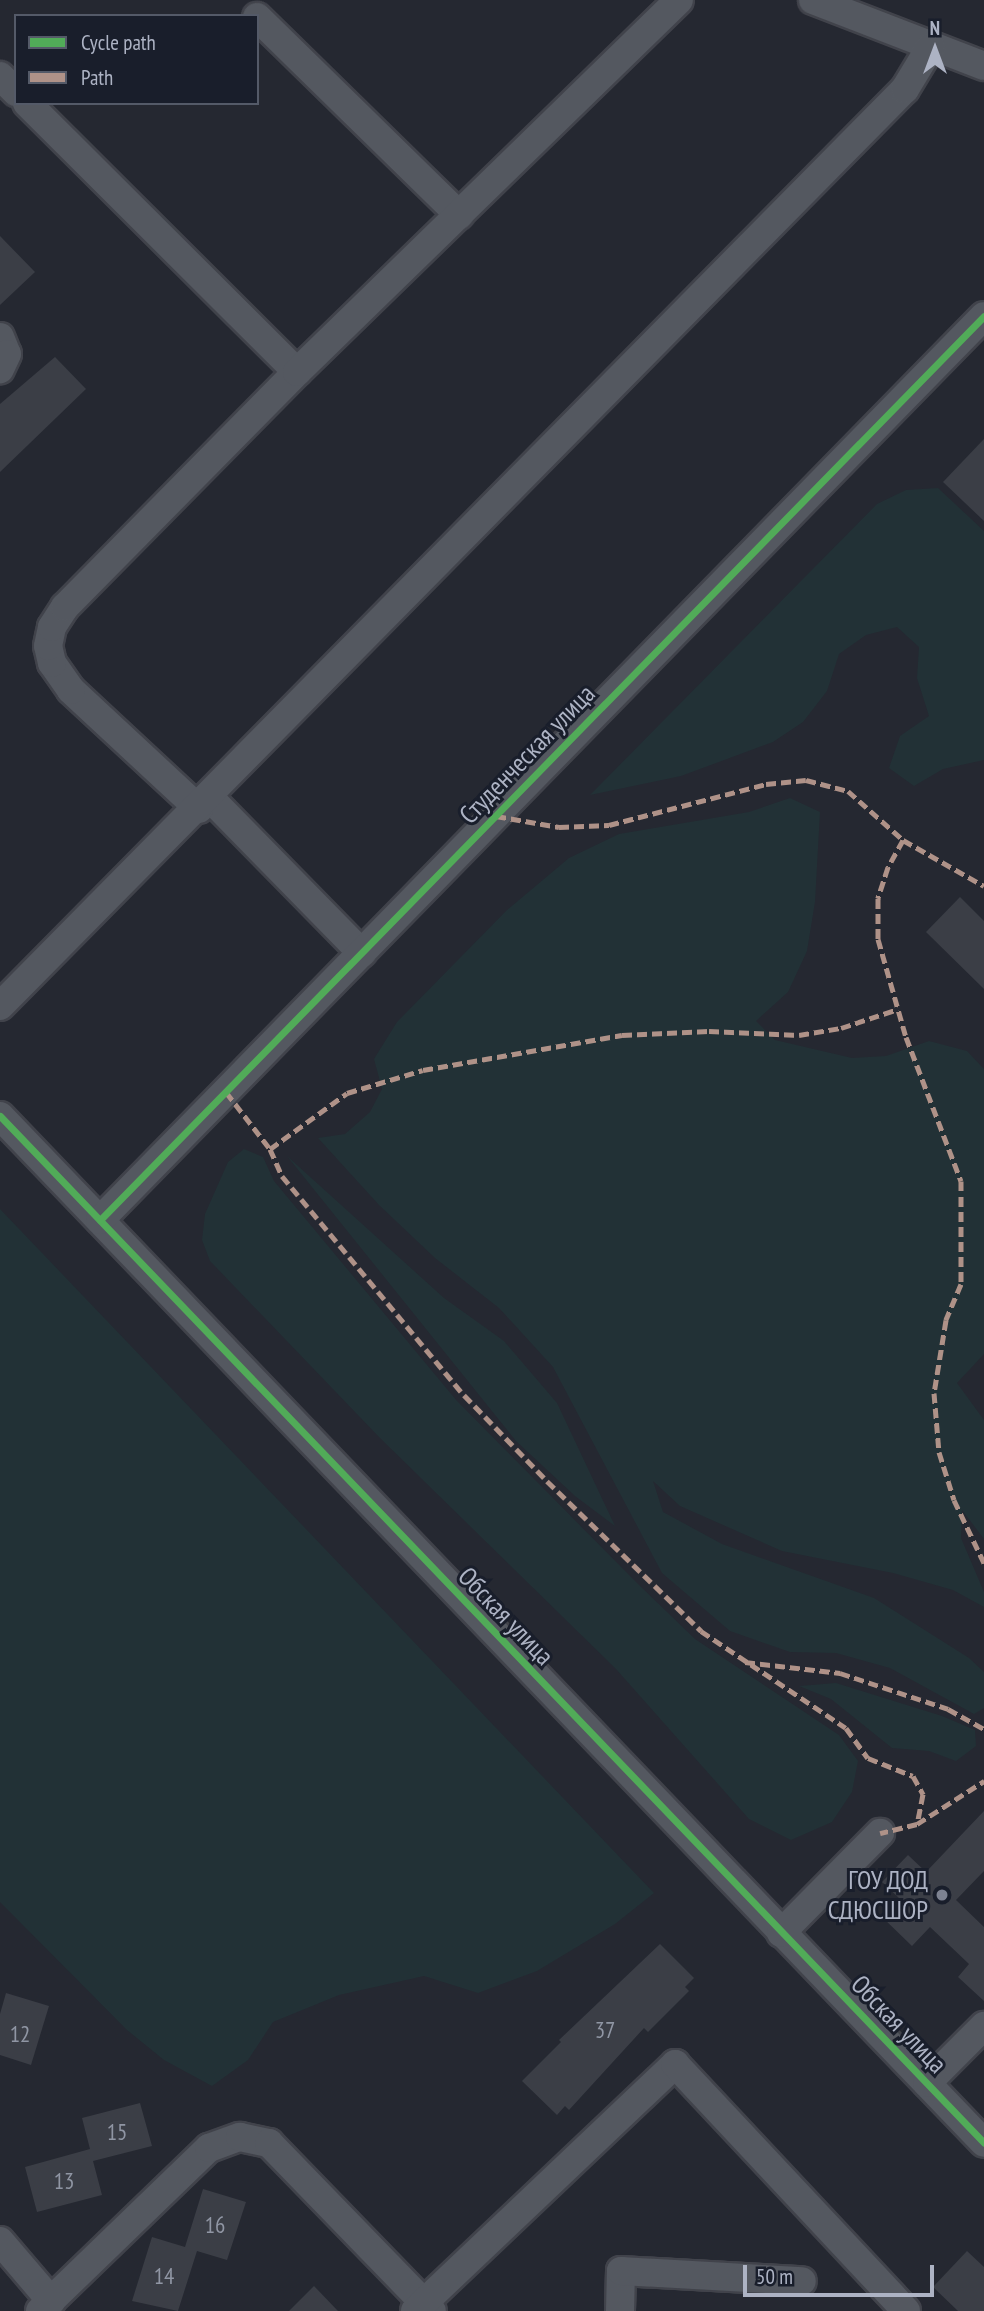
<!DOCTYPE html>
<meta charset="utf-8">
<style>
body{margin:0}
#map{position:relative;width:984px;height:2311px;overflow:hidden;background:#252831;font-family:"PT Sans Narrow",sans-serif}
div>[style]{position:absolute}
.green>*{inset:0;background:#223136}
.building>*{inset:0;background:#3b3e46}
.roads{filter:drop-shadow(2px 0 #41434b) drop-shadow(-2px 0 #41434b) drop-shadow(0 2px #41434b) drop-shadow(0 -2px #41434b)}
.minor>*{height:28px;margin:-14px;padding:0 14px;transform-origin:14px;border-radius:14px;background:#545860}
.quiet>*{height:5px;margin-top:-2.5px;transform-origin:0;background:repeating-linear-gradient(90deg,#af9288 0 10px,transparent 0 15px)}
.cycleway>*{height:7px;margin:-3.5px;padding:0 3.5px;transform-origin:3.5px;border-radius:3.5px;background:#51ab58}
.dots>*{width:19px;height:19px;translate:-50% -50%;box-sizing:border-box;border:4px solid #191e2b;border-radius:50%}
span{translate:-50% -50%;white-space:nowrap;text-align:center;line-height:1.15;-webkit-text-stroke:6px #191e2b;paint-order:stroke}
.number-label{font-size:23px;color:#9096a4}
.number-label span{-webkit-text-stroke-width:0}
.street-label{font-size:26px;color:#adb3c4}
.poi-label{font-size:26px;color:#adb3c4}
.right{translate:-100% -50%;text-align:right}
.legend{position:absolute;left:14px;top:14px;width:245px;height:91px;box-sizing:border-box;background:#191e2b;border:2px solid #545a68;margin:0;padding:9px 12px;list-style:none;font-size:21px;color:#adb3c4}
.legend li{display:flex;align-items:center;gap:14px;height:35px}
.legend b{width:35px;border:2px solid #545a68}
.north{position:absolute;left:900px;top:14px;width:70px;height:70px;-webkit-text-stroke:5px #191e2b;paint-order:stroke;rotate:0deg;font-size:19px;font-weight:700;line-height:28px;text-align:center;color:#adb3c4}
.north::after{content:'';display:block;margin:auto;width:24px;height:32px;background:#adb3c4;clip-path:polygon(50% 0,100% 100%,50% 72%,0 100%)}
.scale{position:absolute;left:743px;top:2265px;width:191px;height:32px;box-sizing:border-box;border:4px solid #adb3c4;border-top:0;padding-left:9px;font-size:21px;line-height:24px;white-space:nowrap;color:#adb3c4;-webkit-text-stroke:5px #191e2b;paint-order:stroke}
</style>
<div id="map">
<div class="green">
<i style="clip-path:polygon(938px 488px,984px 531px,984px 760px,943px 769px,914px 786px,889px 768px,900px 736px,929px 716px,917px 678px,919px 647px,897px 627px,866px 635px,839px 654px,827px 691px,803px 722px,773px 742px,681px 776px,590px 795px,877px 504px,906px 490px)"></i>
<i style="clip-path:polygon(790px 798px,820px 812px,815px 902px,807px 951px,788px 992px,756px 1021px,775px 1040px,852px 1058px,886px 1056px,929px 1041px,967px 1051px,984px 1069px,984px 1354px,957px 1383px,984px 1420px,984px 1539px,962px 1510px,961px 1538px,984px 1592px,984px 1607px,953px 1590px,893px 1573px,782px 1551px,680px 1506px,653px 1481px,663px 1512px,722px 1544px,874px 1598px,969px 1658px,984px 1672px,984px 1708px,974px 1714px,890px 1668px,836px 1653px,790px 1652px,730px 1631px,662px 1573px,553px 1367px,499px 1308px,435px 1258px,379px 1205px,318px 1138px,345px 1134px,370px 1112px,382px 1089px,374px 1059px,397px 1022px,507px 910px,569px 858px,619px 834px,749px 812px)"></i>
<i style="clip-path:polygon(244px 1149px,263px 1157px,274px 1181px,457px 1401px,637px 1583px,695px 1639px,839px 1735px,858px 1761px,852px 1792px,832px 1822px,791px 1840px,749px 1819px,616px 1669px,379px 1437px,210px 1261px,202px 1240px,205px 1214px,228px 1162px)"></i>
<i style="clip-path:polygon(287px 1156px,444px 1298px,504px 1341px,557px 1403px,615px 1526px,575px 1496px,516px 1441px)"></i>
<i style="clip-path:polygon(0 1209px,654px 1893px,615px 1924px,537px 1971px,478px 1993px,424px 1976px,339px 1995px,273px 2022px,248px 2060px,212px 2086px,164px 2060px,127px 2030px,0 1902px)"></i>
<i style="clip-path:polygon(836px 1683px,942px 1716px,975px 1730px,976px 1746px,956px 1761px,929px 1751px,892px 1748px,831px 1699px,799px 1686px)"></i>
</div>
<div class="building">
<i style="clip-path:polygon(0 236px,35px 272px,0 305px)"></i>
<i style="clip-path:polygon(55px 357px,86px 389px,0 472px,0 404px)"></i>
<i style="clip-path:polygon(984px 439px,984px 521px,943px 482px)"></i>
<i style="clip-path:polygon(960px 897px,984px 921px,984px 989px,926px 932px)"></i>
<i style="clip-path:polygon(984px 1811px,984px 1871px,956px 1900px,984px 1927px,984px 2001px,958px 1977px,969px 1964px,930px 1927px,912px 1946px,882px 1917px,900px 1899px,882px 1882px,908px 1855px,926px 1872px)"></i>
<i style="clip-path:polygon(660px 1944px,694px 1978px,685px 1987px,689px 1991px,648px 2032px,644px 2028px,569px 2110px,565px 2106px,557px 2115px,522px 2081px,561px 2042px,559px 2040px)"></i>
<i style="clip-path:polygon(6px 1993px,49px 2006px,31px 2065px,0 2055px,0 2014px)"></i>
<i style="clip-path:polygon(140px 2103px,152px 2146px,93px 2161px,102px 2195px,37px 2212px,25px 2167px,90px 2149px,82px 2118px)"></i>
<i style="clip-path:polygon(203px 2189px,246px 2202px,227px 2260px,197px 2251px,178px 2311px,132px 2301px,152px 2237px,185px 2247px)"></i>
<i style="clip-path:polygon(967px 2251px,984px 2267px,984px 2311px,958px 2311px,933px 2287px)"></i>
<i style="clip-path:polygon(314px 2286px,338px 2311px,289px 2311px)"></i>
</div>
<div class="roads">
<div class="minor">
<i style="left:813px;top:0;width:183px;rotate:21.1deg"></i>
<i style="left:257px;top:17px;width:283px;rotate:44.4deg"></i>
<i style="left:0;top:76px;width:23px;rotate:45deg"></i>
<i style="left:27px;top:103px;width:381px;rotate:44.9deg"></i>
<i style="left:0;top:337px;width:18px;rotate:68deg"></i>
<i style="left:7px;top:354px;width:17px;rotate:115deg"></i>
<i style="left:210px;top:798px;width:217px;rotate:45.6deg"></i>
<i style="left:199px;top:809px;width:175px;rotate:-137.1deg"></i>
<i style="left:71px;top:690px;width:33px;rotate:-125deg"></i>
<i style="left:52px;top:663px;width:17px;rotate:-103deg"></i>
<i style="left:48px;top:646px;width:19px;rotate:-78deg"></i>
<i style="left:52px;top:627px;width:24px;rotate:-57deg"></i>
<i style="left:65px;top:607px;width:330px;rotate:-45.4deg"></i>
<i style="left:297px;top:372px;width:533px;rotate:-44.24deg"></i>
<i style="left:0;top:1006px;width:1288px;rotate:-45.38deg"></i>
<i style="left:905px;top:89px;width:50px;rotate:-58.8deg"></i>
<i style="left:0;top:1116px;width:1422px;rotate:46.22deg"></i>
<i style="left:100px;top:1220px;width:1264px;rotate:-45.64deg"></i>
<i style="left:781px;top:1933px;width:141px;rotate:-45.3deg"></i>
<i style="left:927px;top:2083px;width:81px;rotate:-45deg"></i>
<i style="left:0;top:2241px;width:79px;rotate:49.6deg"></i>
<i style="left:40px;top:2311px;width:235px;rotate:-44deg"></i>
<i style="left:209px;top:2148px;width:33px;rotate:-20deg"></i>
<i style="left:240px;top:2137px;width:30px;rotate:12deg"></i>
<i style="left:269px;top:2143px;width:234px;rotate:45.9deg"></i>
<i style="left:415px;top:2311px;width:359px;rotate:-43.5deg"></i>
<i style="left:675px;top:2064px;width:338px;rotate:46.9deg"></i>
<i style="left:620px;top:2311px;width:40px;rotate:-88.6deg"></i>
<i style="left:621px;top:2271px;width:181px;rotate:3.2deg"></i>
</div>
</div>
<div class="quiet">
<i style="left:496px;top:816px;width:64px;rotate:9.9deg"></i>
<i style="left:559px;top:827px;width:50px;rotate:-2.3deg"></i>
<i style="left:609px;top:825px;width:162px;rotate:-14.6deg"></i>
<i style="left:766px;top:784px;width:40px;rotate:-5.7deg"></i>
<i style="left:806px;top:780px;width:43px;rotate:14.7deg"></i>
<i style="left:848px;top:791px;width:74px;rotate:41.7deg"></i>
<i style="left:903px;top:840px;width:93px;rotate:29.6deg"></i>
<i style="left:903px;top:840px;width:31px;rotate:119deg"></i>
<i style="left:888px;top:867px;width:33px;rotate:108deg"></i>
<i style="left:878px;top:898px;width:41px;rotate:90deg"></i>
<i style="left:878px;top:939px;width:102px;rotate:74.1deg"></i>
<i style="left:906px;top:1037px;width:154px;rotate:69.1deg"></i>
<i style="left:961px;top:1181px;width:103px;rotate:90deg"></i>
<i style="left:961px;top:1284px;width:39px;rotate:113deg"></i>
<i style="left:946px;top:1320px;width:74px;rotate:99.3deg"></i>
<i style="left:934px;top:1393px;width:59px;rotate:85.2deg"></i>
<i style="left:939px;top:1452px;width:50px;rotate:72.6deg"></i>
<i style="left:954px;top:1500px;width:70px;rotate:64.5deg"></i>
<i style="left:226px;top:1092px;width:72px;rotate:52.3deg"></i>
<i style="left:270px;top:1149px;width:30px;rotate:66deg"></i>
<i style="left:282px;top:1176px;width:285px;rotate:50.3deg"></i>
<i style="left:464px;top:1395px;width:120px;rotate:46deg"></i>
<i style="left:547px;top:1481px;width:215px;rotate:44.2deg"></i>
<i style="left:701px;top:1631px;width:174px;rotate:33.8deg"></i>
<i style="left:846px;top:1728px;width:37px;rotate:54deg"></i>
<i style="left:868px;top:1758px;width:48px;rotate:21.8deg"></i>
<i style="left:913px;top:1776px;width:21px;rotate:61deg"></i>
<i style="left:923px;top:1794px;width:31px;rotate:101deg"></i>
<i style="left:917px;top:1824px;width:38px;rotate:166deg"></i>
<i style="left:270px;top:1149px;width:95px;rotate:-36deg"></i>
<i style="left:347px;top:1093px;width:79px;rotate:-16.8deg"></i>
<i style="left:423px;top:1070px;width:202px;rotate:-10deg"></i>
<i style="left:622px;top:1035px;width:87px;rotate:-2.6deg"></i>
<i style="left:709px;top:1031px;width:90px;rotate:2.5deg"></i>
<i style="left:799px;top:1035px;width:43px;rotate:-9.5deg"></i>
<i style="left:841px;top:1028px;width:60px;rotate:-18.4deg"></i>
<i style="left:745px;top:1662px;width:96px;rotate:6.6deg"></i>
<i style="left:840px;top:1673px;width:114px;rotate:18.4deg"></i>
<i style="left:948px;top:1709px;width:41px;rotate:29.1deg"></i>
<i style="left:917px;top:1824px;width:80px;rotate:-32.7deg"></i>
</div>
<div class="cycleway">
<i style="left:0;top:1116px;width:1422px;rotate:46.22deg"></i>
<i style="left:100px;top:1220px;width:1264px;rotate:-45.64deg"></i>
</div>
<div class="dots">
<i style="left:942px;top:1895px;background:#7d8291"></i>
</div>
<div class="number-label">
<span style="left:605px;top:2030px">37</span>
<span style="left:20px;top:2034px">12</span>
<span style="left:117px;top:2132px">15</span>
<span style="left:64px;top:2181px">13</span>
<span style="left:215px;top:2225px">16</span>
<span style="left:164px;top:2276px">14</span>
</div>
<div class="street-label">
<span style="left:527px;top:754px;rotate:-46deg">Студенческая улица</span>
<span style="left:506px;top:1616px;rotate:46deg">Обская улица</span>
<span style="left:899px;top:2024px;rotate:46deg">Обская улица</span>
</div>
<div class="poi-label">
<span class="right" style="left:928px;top:1895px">ГОУ ДОД<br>СДЮСШОР</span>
</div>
<ul class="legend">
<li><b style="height:9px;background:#51ab58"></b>Cycle path</li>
<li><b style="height:9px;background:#af9288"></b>Path</li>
</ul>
<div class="north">N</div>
<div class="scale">50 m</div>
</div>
